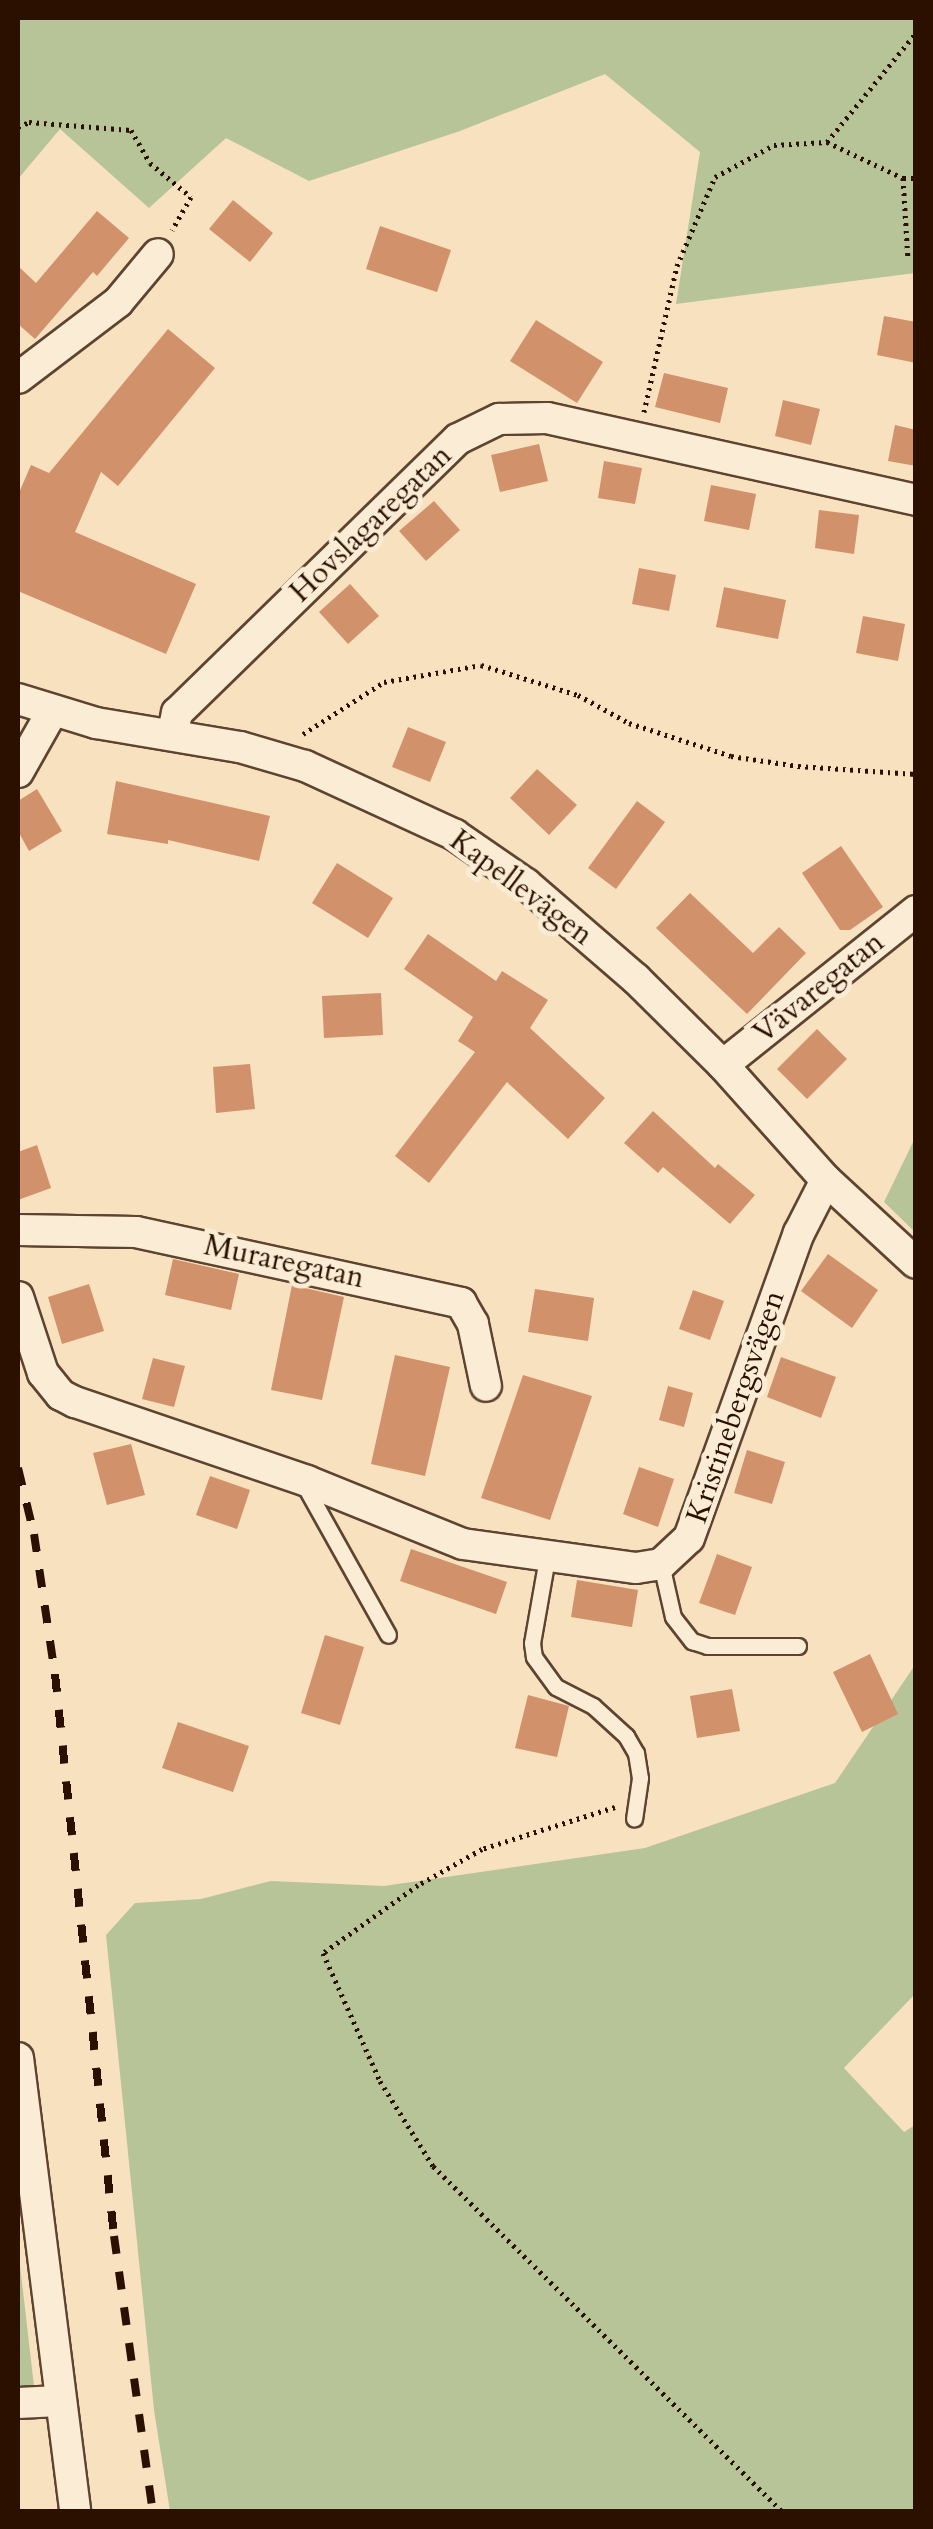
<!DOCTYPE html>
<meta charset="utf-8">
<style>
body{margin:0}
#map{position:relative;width:933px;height:2529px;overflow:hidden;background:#f8e1bf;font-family:Cardo,serif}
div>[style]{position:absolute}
.green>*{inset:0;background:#b7c497}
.building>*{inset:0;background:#d1916b}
.path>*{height:5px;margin-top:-2.5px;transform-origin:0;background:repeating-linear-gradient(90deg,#2b1000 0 2.5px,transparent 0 7.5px)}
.roads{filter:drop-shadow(2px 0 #5e4430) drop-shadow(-2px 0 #5e4430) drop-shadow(0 2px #5e4430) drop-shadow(0 -2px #5e4430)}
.lane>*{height:15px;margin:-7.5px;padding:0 7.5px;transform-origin:7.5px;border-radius:7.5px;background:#faecd5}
.street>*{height:30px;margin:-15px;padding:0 15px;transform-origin:15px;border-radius:15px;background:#faecd5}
.rail>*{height:8px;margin-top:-4px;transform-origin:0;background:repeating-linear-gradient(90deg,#2b1000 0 18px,transparent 0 36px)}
span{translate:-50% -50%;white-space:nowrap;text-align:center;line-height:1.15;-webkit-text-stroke:10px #faecd5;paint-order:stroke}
.street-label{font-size:30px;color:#2b1000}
.frame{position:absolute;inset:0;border:20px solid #2b1000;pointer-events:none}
</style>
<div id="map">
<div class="green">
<i style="clip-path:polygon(18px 18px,915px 18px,915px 273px,676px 304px,700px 152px,605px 74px,460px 131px,309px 181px,226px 138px,149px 208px,60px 129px,18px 179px)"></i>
<i style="clip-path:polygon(915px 1138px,916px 1232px,915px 1232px,884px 1202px)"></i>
<i style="clip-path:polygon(915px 1665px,915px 1994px,844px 2068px,904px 2132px,915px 2125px,915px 2511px,170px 2511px,154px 2410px,106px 1935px,135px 1903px,201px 1899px,271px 1881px,384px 1886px,645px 1848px,835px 1783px)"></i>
<i style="clip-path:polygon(18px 2248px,34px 2386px,18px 2387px)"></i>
</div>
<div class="building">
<i style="clip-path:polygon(233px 200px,273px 233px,250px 262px,209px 229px)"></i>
<i style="clip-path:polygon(97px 211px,129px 238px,97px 276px,93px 272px,35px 339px,18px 324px,18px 266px,36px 283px)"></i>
<i style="clip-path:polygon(380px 226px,451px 250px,437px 292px,366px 269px)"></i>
<i style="clip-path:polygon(884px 316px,916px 322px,916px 363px,877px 355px)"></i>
<i style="clip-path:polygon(536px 320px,603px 362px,577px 403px,510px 361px)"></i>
<i style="clip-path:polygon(168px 329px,215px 368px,118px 486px,101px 472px,75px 532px,196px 584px,166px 654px,18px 591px,18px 495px,31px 465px,49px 473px)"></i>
<i style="clip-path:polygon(664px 373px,728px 388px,720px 423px,655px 407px)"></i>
<i style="clip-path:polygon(783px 400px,820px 409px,811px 445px,775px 436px)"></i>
<i style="clip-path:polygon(895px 425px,916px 430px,916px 466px,888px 461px)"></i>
<i style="clip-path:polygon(539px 444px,548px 481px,500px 492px,491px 455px)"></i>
<i style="clip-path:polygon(604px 461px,642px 468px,635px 504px,598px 498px)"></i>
<i style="clip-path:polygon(711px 485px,756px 494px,749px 530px,704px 521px)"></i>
<i style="clip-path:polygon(434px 501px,460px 530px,426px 561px,399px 531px)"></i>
<i style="clip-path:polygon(819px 510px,859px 515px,854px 554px,815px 548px)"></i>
<i style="clip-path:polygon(639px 568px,676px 575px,669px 611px,632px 604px)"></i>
<i style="clip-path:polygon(350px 584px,379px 616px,348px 644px,319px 612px)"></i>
<i style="clip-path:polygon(724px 587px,786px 600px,778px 639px,716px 627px)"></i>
<i style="clip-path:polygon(863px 616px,905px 624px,898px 661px,856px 653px)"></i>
<i style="clip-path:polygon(408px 727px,446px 742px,430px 782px,392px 767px)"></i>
<i style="clip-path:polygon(537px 769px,577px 805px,549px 835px,510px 798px)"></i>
<i style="clip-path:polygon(116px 781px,270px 816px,259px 861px,168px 840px,168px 844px,107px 834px)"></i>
<i style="clip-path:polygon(37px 789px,62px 831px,29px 851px,18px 831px,18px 801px)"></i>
<i style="clip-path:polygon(637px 801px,665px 822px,616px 889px,588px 868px)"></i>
<i style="clip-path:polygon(841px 846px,883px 907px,850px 930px,840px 930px,802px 873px)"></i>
<i style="clip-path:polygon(337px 863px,393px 898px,368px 938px,312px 903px)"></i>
<i style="clip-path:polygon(690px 893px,753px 953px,779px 927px,806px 953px,747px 1014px,656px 928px)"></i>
<i style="clip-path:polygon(428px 934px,496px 981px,502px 971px,548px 1000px,530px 1028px,605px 1098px,568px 1139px,507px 1082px,429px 1183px,395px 1156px,475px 1052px,458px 1041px,473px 1017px,404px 969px)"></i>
<i style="clip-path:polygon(381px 993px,383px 1035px,324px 1038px,322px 996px)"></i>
<i style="clip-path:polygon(817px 1029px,847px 1059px,807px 1099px,777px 1069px)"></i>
<i style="clip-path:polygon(250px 1064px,255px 1109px,216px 1113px,213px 1067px)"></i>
<i style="clip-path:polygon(653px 1111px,715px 1168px,718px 1164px,755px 1195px,730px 1224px,663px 1167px,658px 1173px,624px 1143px)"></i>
<i style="clip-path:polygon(37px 1145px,51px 1188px,18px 1200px,18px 1152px)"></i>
<i style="clip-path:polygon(828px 1254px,878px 1290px,852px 1328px,801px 1291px)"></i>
<i style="clip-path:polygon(173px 1259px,239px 1274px,231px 1310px,165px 1295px)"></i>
<i style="clip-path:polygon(89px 1284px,104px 1331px,62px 1344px,48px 1297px)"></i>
<i style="clip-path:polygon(292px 1285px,344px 1297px,322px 1400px,271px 1390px)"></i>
<i style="clip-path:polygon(535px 1289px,594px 1298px,588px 1341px,528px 1332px)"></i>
<i style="clip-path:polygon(693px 1290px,724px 1301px,710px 1340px,679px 1329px)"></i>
<i style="clip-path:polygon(395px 1355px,450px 1367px,425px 1476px,371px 1464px)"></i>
<i style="clip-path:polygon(781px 1357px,836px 1377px,821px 1418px,767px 1397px)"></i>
<i style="clip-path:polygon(153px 1358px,185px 1366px,174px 1407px,142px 1399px)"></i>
<i style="clip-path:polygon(523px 1375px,592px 1396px,550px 1520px,481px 1498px)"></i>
<i style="clip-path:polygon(668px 1386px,693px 1393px,684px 1427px,659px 1420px)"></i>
<i style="clip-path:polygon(131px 1444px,145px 1495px,107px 1505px,93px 1453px)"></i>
<i style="clip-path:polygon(747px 1450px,785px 1462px,772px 1504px,734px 1493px)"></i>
<i style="clip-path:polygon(639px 1467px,674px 1479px,658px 1527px,623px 1514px)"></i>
<i style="clip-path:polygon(210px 1476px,250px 1490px,237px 1529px,196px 1515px)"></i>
<i style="clip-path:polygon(411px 1549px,507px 1582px,496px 1614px,400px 1581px)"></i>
<i style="clip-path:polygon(717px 1554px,752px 1567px,735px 1615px,699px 1603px)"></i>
<i style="clip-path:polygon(577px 1580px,638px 1590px,632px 1627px,571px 1617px)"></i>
<i style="clip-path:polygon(325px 1635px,364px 1647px,340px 1725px,301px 1713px)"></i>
<i style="clip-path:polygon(870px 1654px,898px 1714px,862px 1732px,833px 1672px)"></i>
<i style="clip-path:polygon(732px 1689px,740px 1731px,697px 1738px,690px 1696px)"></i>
<i style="clip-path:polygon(528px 1695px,569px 1706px,557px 1757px,515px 1748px)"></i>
<i style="clip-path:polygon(178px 1722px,249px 1746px,233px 1792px,162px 1768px)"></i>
</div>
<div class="path">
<i style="left:18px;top:127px;width:12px;rotate:-24deg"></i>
<i style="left:29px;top:122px;width:102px;rotate:4.5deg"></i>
<i style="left:131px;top:130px;width:38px;rotate:60deg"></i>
<i style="left:150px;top:163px;width:53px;rotate:39.7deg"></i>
<i style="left:191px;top:197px;width:38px;rotate:120deg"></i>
<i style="left:827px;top:142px;width:84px;rotate:25.3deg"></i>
<i style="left:903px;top:178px;width:13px"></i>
<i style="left:903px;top:178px;width:82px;rotate:86.5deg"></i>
<i style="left:644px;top:412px;width:150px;rotate:-77.3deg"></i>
<i style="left:677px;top:266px;width:97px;rotate:-66.9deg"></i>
<i style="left:715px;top:177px;width:67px;rotate:-28.5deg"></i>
<i style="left:774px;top:145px;width:53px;rotate:-3.2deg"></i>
<i style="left:827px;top:142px;width:141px;rotate:-50.8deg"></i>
<i style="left:303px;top:734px;width:96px;rotate:-32.7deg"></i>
<i style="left:384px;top:682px;width:98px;rotate:-9.9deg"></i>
<i style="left:481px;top:665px;width:102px;rotate:17.2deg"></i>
<i style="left:578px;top:695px;width:58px;rotate:28.8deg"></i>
<i style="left:629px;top:723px;width:107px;rotate:17.9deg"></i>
<i style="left:731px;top:756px;width:68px;rotate:8.5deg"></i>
<i style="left:798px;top:766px;width:118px;rotate:3.9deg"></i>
<i style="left:615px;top:1807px;width:139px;rotate:162.5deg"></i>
<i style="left:482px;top:1849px;width:73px;rotate:150.6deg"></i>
<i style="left:418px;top:1885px;width:117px;rotate:144.4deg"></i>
<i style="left:323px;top:1953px;width:140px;rotate:66deg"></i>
<i style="left:380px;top:2081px;width:100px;rotate:58.1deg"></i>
<i style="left:433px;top:2166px;width:492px;rotate:44.7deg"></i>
</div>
<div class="roads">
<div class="lane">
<i style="left:307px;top:1481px;width:7px;rotate:98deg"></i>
<i style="left:306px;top:1488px;width:168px;rotate:60.8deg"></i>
<i style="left:547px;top:1558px;width:86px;rotate:100deg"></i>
<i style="left:532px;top:1643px;width:14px;rotate:82deg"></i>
<i style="left:534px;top:1657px;width:37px;rotate:54deg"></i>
<i style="left:556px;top:1687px;width:42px;rotate:27.2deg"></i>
<i style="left:593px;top:1706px;width:45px;rotate:42.3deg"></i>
<i style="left:626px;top:1736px;width:20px;rotate:60deg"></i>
<i style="left:636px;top:1753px;width:25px;rotate:81deg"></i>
<i style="left:640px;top:1778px;width:41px;rotate:98.3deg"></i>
<i style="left:661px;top:1564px;width:54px;rotate:77.2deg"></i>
<i style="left:673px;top:1617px;width:31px;rotate:52deg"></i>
<i style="left:692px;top:1641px;width:16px;rotate:18deg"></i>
<i style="left:707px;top:1646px;width:91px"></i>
</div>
<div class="street">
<i style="left:18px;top:378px;width:126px;rotate:-37.2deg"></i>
<i style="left:118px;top:302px;width:62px;rotate:-50.2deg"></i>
<i style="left:18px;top:699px;width:82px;rotate:17.1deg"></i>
<i style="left:96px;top:723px;width:146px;rotate:9.5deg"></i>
<i style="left:240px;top:747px;width:68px;rotate:16.3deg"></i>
<i style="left:305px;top:766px;width:165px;rotate:24.7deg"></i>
<i style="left:455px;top:835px;width:86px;rotate:34.6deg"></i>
<i style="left:526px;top:884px;width:145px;rotate:40.8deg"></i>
<i style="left:636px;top:979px;width:122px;rotate:44.7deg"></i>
<i style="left:723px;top:1065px;width:154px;rotate:48.2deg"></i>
<i style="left:826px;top:1180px;width:122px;rotate:42.7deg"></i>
<i style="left:172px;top:735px;width:23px;rotate:-77deg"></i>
<i style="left:177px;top:713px;width:392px;rotate:-44.3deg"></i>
<i style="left:458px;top:439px;width:46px;rotate:-26deg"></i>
<i style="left:499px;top:419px;width:48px;rotate:-1.2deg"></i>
<i style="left:547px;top:418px;width:378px;rotate:12.5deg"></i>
<i style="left:18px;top:772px;width:69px;rotate:-60.5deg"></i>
<i style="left:723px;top:1065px;width:247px;rotate:-38.6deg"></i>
<i style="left:18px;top:1230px;width:118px;rotate:1deg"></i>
<i style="left:136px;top:1232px;width:333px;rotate:12.3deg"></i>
<i style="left:461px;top:1303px;width:24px;rotate:60deg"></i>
<i style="left:473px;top:1324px;width:63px;rotate:78.2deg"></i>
<i style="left:18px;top:1297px;width:80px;rotate:71.8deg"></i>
<i style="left:43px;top:1373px;width:28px;rotate:51deg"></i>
<i style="left:61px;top:1395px;width:16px;rotate:27deg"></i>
<i style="left:75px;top:1402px;width:245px;rotate:18.8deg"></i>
<i style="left:307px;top:1481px;width:168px;rotate:22deg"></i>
<i style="left:463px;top:1544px;width:175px;rotate:7.9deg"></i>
<i style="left:636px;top:1568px;width:25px;rotate:-9deg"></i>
<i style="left:661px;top:1564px;width:38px;rotate:-43deg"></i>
<i style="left:689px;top:1538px;width:324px;rotate:-70.2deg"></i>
<i style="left:799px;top:1233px;width:59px;rotate:-63deg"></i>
<i style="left:18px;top:2058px;width:458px;rotate:82.8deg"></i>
<i style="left:18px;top:2403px;width:41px;rotate:-2.8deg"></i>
</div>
</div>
<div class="rail">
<i style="left:18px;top:1468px;width:68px;rotate:76.4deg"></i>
<i style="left:34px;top:1534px;width:142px;rotate:81.5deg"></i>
<i style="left:55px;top:1674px;width:565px;rotate:84.01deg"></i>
<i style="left:114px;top:2236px;width:279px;rotate:82deg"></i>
</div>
<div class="street-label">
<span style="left:371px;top:524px;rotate:-44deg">Hovslagaregatan</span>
<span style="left:521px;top:888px;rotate:37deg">Kapellevägen</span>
<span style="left:819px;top:988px;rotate:-39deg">Vävaregatan</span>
<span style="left:284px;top:1262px;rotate:12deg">Muraregatan</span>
<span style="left:736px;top:1407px;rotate:-71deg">Kristinebergsvägen</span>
</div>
<div class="frame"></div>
</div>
